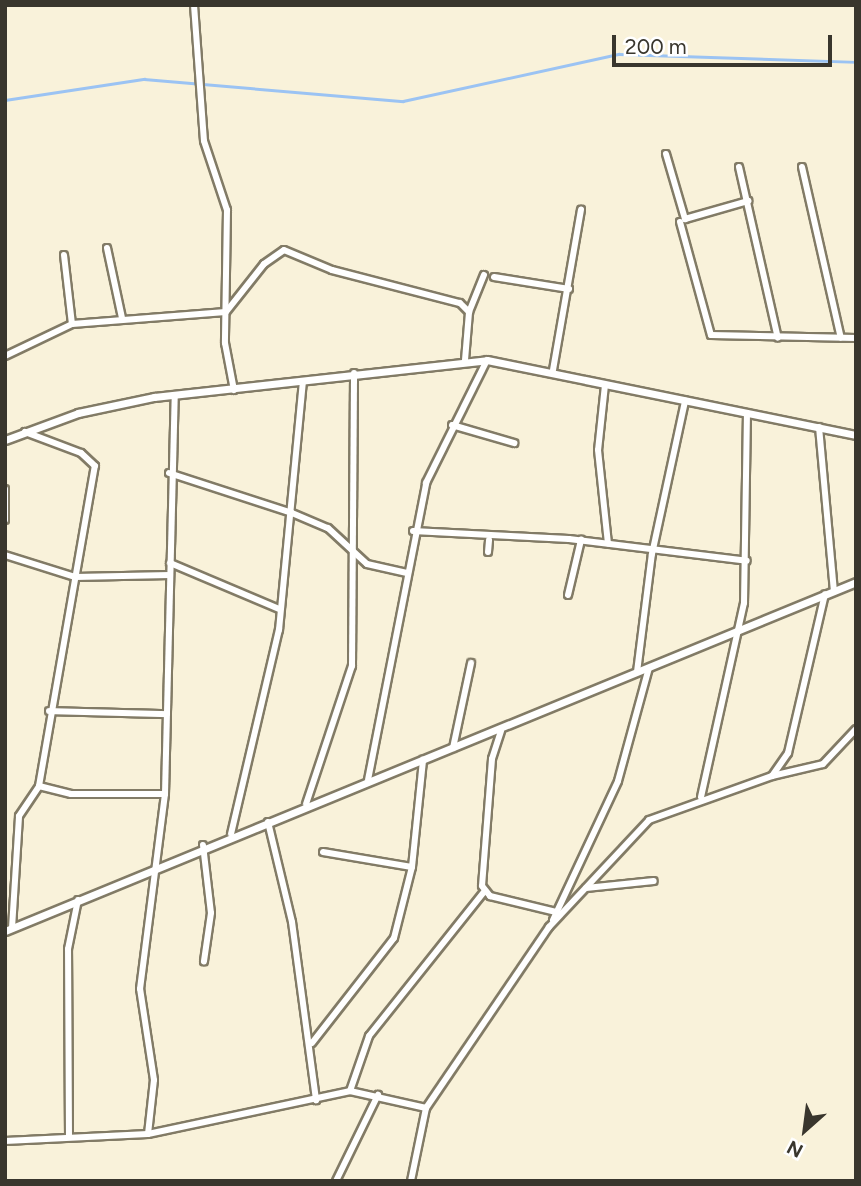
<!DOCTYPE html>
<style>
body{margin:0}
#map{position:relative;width:861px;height:1186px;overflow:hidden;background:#f9f2da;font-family:Figtree,sans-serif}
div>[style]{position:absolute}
.stream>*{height:2.5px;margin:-1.25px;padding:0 1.25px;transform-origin:1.25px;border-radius:1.25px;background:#9bc3f3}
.roads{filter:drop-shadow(2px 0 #827b66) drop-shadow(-2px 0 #827b66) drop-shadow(0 2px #827b66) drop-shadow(0 -2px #827b66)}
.minor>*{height:6px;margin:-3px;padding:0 3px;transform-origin:3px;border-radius:3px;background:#fff}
.tertiary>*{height:7px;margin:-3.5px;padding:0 3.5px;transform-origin:3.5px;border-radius:3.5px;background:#fff}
span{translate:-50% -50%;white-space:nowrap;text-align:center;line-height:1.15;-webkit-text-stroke:5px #fff;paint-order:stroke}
.frame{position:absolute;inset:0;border:7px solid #39362d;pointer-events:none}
.north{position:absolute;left:770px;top:1095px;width:70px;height:70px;-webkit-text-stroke:5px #fff;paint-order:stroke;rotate:208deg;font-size:19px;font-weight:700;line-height:28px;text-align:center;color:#39362d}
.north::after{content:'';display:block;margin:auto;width:24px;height:32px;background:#39362d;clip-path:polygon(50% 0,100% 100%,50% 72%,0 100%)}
.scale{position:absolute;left:612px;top:35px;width:220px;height:32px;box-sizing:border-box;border:4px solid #39362d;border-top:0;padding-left:9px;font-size:21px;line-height:24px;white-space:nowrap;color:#39362d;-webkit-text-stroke:5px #fff;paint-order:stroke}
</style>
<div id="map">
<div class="stream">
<i style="left:5px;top:100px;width:141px;rotate:-8.6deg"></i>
<i style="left:144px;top:79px;width:260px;rotate:4.9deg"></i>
<i style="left:403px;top:101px;width:221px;rotate:-12.3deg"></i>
<i style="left:619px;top:54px;width:237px;rotate:1.9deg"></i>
</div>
<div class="roads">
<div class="minor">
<i style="left:194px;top:5px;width:136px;rotate:85.8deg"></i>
<i style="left:204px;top:141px;width:73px;rotate:71.6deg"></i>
<i style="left:227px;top:210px;width:133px;rotate:90.9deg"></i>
<i style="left:225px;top:343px;width:48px;rotate:79.2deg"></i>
<i style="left:666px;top:154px;width:68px;rotate:73.7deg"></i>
<i style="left:685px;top:219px;width:66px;rotate:-15.9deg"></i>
<i style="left:739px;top:167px;width:175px;rotate:77.2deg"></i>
<i style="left:802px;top:167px;width:175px;rotate:77.2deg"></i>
<i style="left:680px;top:222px;width:117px;rotate:74.7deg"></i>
<i style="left:711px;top:335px;width:145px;rotate:1.2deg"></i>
<i style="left:107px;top:248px;width:72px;rotate:77.9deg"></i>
<i style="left:64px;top:255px;width:69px;rotate:83.4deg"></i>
<i style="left:494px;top:277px;width:76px;rotate:9.1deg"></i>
<i style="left:5px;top:356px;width:74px;rotate:-25.5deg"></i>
<i style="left:72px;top:324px;width:154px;rotate:-4.5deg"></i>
<i style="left:226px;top:312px;width:61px;rotate:-51.6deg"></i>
<i style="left:264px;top:264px;width:24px;rotate:-35deg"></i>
<i style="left:284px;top:250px;width:52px;rotate:22.6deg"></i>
<i style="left:332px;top:270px;width:132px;rotate:14.5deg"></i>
<i style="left:460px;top:303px;width:13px;rotate:45deg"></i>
<i style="left:465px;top:360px;width:48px;rotate:-85.2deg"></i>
<i style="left:469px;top:312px;width:40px;rotate:-68deg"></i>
<i style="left:553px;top:370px;width:163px;rotate:-80.1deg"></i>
<i style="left:605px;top:385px;width:65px;rotate:96.1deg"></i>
<i style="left:598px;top:450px;width:94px;rotate:83.9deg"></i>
<i style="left:452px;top:425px;width:65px;rotate:16.2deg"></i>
<i style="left:819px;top:427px;width:165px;rotate:84.8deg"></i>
<i style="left:169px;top:473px;width:129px;rotate:18deg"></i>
<i style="left:292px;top:513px;width:39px;rotate:23deg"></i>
<i style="left:328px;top:528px;width:53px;rotate:42.7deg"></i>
<i style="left:367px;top:564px;width:41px;rotate:12.7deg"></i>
<i style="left:5px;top:489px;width:31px;rotate:90deg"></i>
<i style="left:413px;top:531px;width:156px;rotate:2.9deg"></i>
<i style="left:569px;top:539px;width:179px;rotate:7deg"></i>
<i style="left:488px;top:552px;width:12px;rotate:-85deg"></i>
<i style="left:5px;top:555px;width:73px;rotate:17.4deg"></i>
<i style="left:75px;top:577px;width:95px;rotate:-1.2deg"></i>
<i style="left:170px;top:563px;width:118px;rotate:22.9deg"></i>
<i style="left:568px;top:595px;width:57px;rotate:-76.7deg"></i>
<i style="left:637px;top:672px;width:119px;rotate:-82.8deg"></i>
<i style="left:652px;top:554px;width:157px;rotate:-77.8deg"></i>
<i style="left:49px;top:711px;width:118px;rotate:1.5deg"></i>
<i style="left:501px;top:731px;width:29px;rotate:108deg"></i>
<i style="left:492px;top:759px;width:127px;rotate:94.5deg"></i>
<i style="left:482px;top:886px;width:13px;rotate:51deg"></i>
<i style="left:490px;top:896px;width:68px;rotate:13.6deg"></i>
<i style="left:453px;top:748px;width:87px;rotate:-78deg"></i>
<i style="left:772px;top:776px;width:52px;rotate:-13.2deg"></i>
<i style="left:823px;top:764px;width:48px;rotate:-46.7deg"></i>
<i style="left:368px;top:780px;width:303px;rotate:-78.9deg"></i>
<i style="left:426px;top:483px;width:137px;rotate:-63.6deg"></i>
<i style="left:39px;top:786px;width:33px;rotate:14deg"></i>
<i style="left:71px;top:794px;width:94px"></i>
<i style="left:701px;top:797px;width:199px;rotate:-77.5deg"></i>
<i style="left:744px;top:603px;width:190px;rotate:-89.1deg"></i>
<i style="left:306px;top:804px;width:145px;rotate:-71.6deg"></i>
<i style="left:352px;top:666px;width:293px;rotate:-89.6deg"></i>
<i style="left:268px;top:822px;width:103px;rotate:76.5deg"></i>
<i style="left:292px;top:922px;width:180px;rotate:82.3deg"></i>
<i style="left:231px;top:834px;width:210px;rotate:-76.8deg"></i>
<i style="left:279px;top:630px;width:250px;rotate:-84.5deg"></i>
<i style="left:203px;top:845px;width:68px;rotate:83.3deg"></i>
<i style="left:211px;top:913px;width:49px;rotate:98.3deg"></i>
<i style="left:323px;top:852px;width:90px;rotate:9.6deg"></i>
<i style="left:586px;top:888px;width:68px;rotate:-5.9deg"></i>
<i style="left:553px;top:920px;width:153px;rotate:-64.9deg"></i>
<i style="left:618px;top:781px;width:117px;rotate:-74.7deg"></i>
<i style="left:12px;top:928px;width:112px;rotate:-86.4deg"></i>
<i style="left:19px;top:816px;width:36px;rotate:-56deg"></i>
<i style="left:39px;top:786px;width:325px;rotate:-80.1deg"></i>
<i style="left:95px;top:466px;width:19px;rotate:-137deg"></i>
<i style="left:81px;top:453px;width:60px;rotate:-159.4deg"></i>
<i style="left:312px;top:1043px;width:133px;rotate:-52deg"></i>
<i style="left:394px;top:938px;width:73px;rotate:-75.8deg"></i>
<i style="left:412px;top:867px;width:108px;rotate:-84.1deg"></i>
<i style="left:350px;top:1091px;width:58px;rotate:-70.9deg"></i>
<i style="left:369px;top:1036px;width:184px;rotate:-51.4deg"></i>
<i style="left:148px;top:1134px;width:54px;rotate:-83.7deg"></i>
<i style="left:154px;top:1080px;width:92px;rotate:-98.7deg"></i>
<i style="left:140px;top:989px;width:197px;rotate:-82.7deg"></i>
<i style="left:165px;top:794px;width:399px;rotate:-88.6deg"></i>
<i style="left:69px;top:1136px;width:187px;rotate:-90.3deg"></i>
<i style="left:68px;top:949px;width:50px;rotate:-78.5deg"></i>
<i style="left:5px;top:1141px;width:143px;rotate:-2.8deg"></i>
<i style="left:148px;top:1134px;width:207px;rotate:-12deg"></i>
<i style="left:350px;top:1091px;width:78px;rotate:12.6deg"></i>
<i style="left:426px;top:1108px;width:219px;rotate:-55.8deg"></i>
<i style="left:549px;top:927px;width:146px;rotate:-46.9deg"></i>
<i style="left:649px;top:820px;width:131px;rotate:-19.7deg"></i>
<i style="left:772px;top:776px;width:28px;rotate:-55deg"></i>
<i style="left:788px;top:753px;width:163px;rotate:-76.9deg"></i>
<i style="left:336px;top:1181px;width:96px;rotate:-64deg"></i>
<i style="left:411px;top:1181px;width:75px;rotate:-78.4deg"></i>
</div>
<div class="tertiary">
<i style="left:5px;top:440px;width:78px;rotate:-20.3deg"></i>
<i style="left:78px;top:413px;width:78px;rotate:-11.9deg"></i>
<i style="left:154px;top:397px;width:335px;rotate:-6.3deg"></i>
<i style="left:487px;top:360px;width:377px;rotate:11.5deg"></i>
<i style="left:5px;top:931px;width:920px;rotate:-22.3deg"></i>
</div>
</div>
<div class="frame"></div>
<div class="north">N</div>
<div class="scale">200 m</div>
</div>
